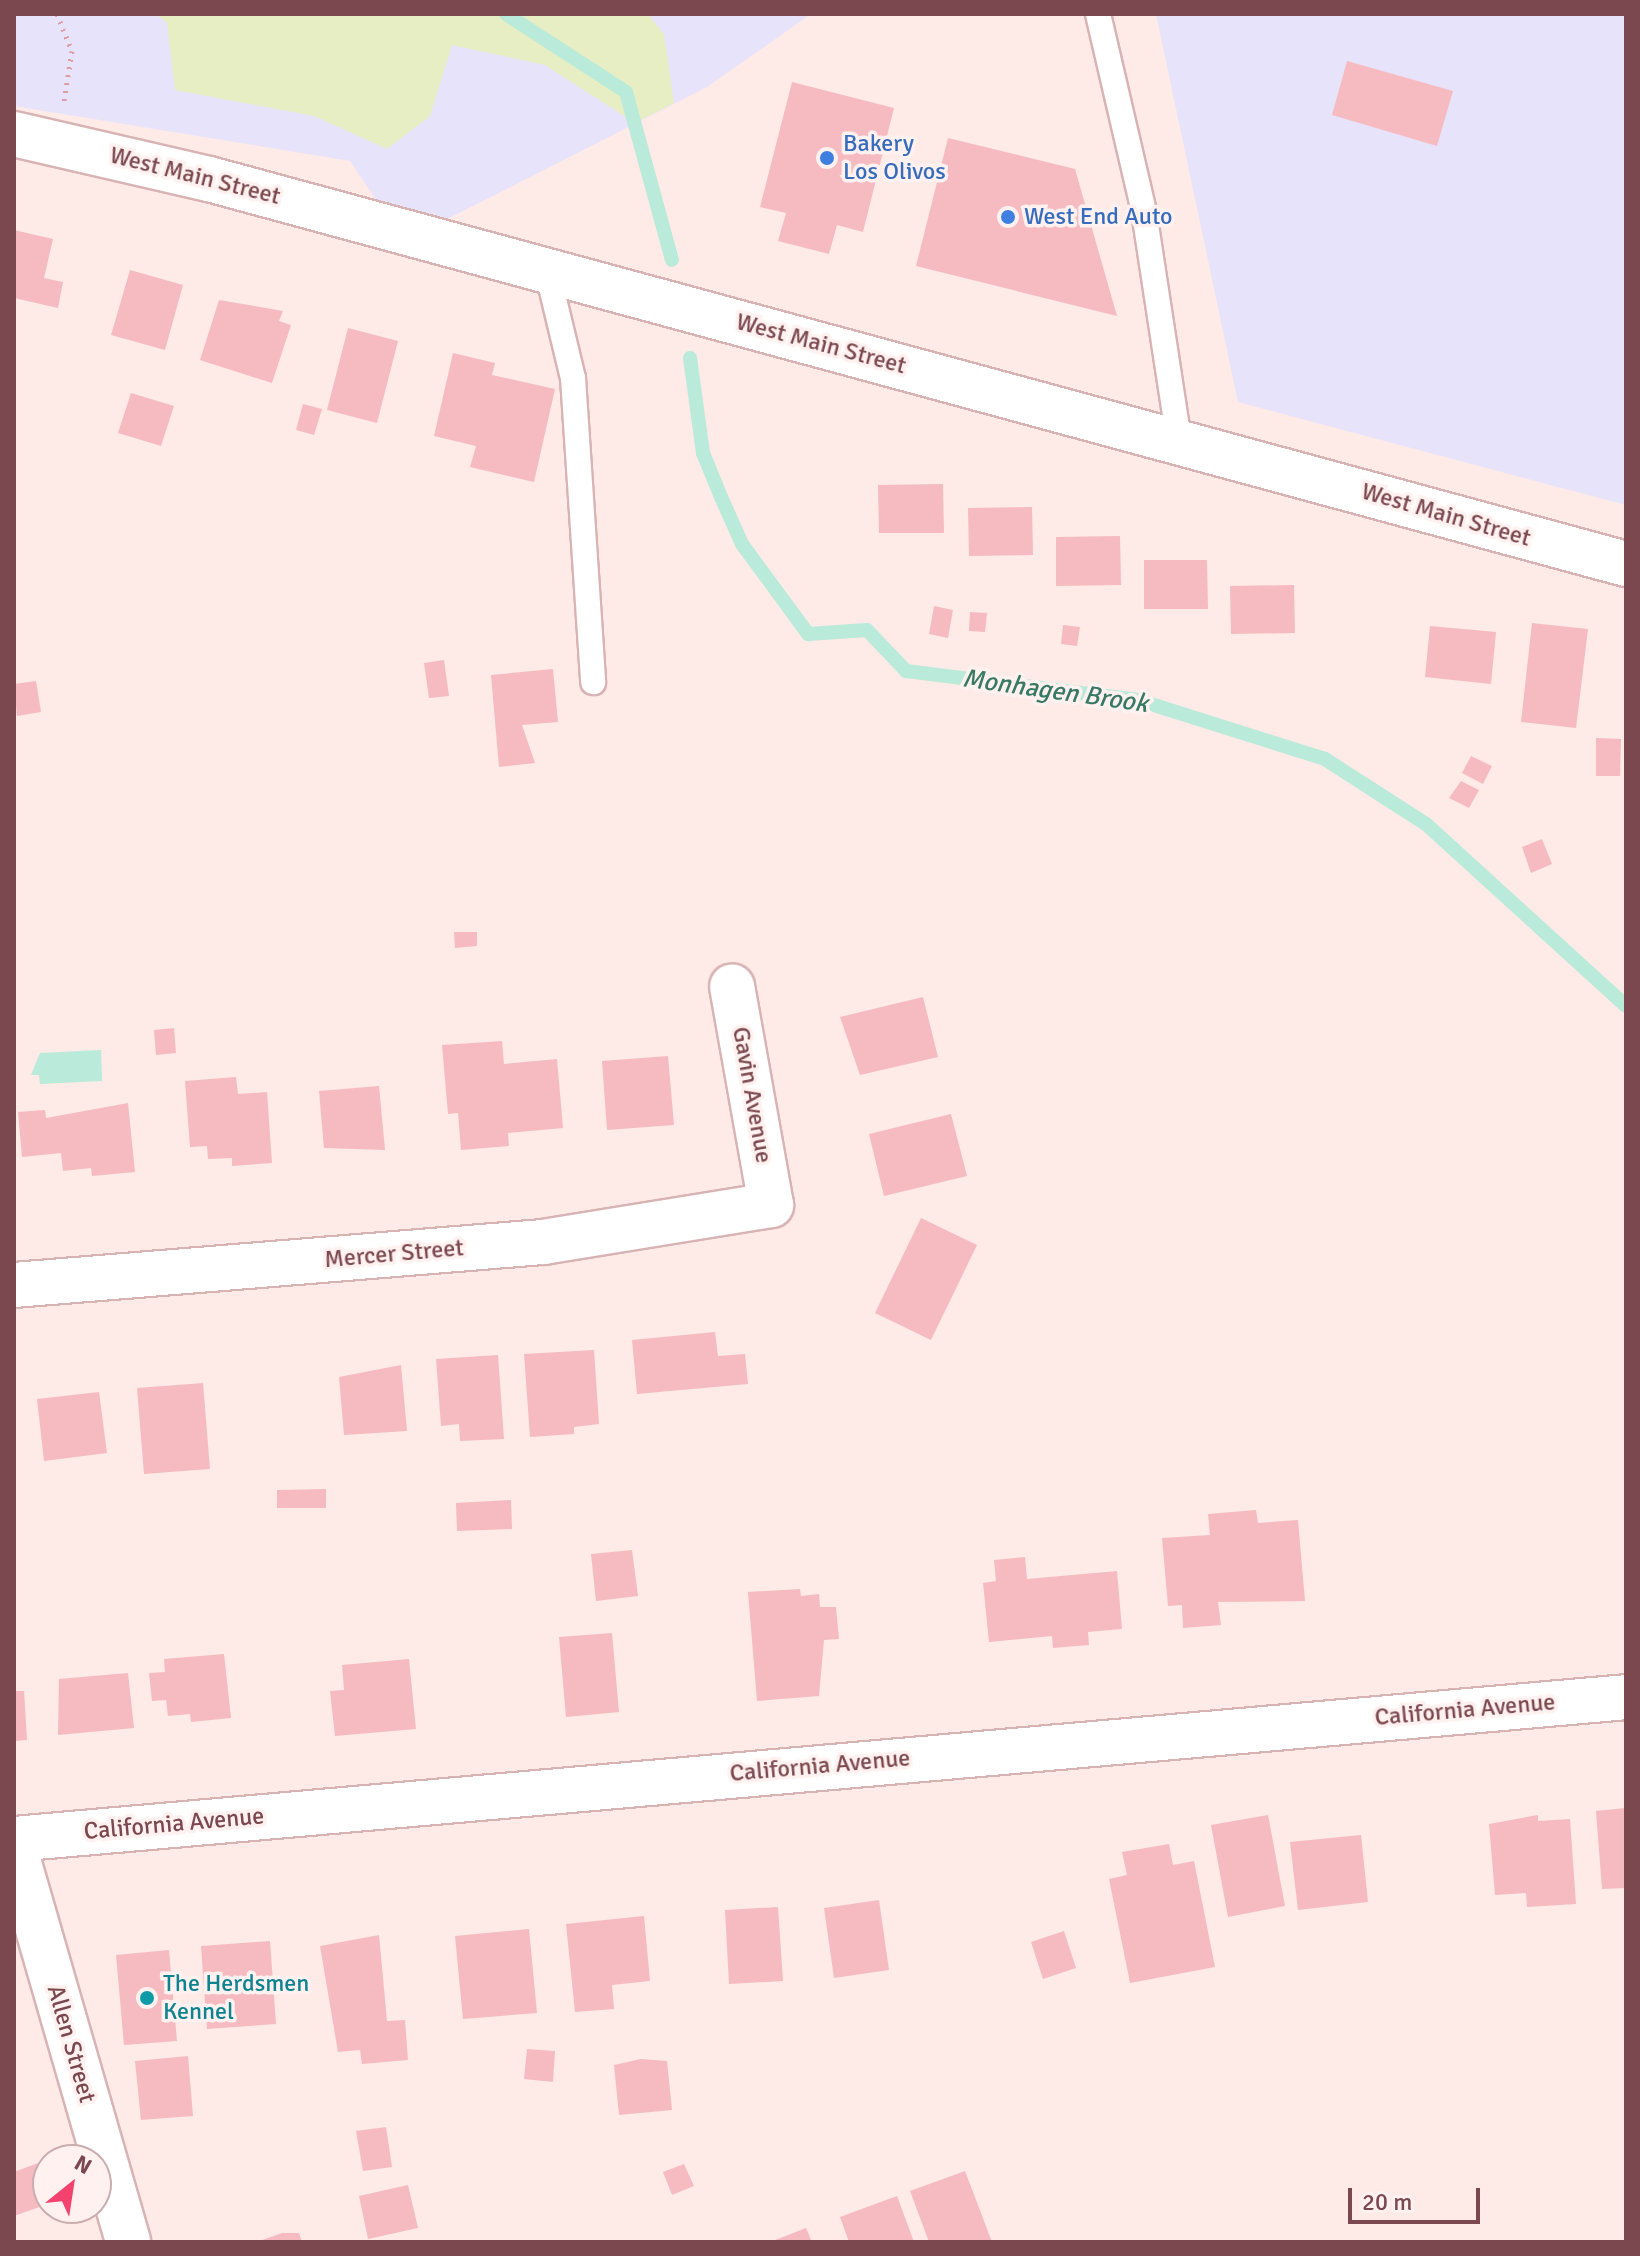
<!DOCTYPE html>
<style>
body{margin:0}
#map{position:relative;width:1640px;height:2256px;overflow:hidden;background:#feeae6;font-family:Signika,sans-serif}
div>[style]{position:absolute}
.education>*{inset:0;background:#e7e3fb}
.green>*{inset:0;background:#e8eec3}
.water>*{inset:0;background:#b9eada}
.stream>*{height:14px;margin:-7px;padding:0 7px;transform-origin:7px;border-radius:7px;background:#b9eada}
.building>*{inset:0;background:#f6bbc0}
.path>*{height:5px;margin-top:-2.5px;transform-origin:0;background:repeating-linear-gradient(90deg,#dc9ea3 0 2px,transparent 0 8px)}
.roads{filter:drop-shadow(2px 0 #d8b3b4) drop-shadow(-2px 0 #d8b3b4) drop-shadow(0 2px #d8b3b4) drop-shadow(0 -2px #d8b3b4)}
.lane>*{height:24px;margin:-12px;padding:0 12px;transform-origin:12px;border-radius:12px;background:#fff}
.street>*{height:44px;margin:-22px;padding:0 22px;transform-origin:22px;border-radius:22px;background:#fff}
.secondary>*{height:44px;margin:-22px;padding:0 22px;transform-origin:22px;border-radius:22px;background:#fff}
.dots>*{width:22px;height:22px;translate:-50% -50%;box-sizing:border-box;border:4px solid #fff1ef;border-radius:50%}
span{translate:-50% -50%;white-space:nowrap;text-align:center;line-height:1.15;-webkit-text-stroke:7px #fff1ef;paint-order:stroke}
.shop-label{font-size:24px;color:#366cbe}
.left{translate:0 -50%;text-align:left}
.street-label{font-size:24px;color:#7a484e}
.culture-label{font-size:24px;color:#0d838f}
.water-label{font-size:26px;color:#377965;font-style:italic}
.frame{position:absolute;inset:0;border:16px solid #7a484e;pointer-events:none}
.north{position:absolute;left:32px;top:2144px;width:80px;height:80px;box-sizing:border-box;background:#fff1ef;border:2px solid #caadaf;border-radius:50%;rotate:30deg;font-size:22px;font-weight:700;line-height:32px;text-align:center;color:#7a484e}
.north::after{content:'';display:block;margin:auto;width:28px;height:36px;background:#f2426d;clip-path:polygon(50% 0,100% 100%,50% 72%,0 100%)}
.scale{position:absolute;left:1348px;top:2188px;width:132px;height:36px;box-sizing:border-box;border:4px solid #7a484e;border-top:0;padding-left:10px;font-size:24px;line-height:28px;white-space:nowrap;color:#7a484e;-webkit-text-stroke:6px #fff1ef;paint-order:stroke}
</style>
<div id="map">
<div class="education">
<i style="clip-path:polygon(14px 14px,811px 14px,707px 87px,404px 241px,350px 161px,14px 106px)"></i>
<i style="clip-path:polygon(1156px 14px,1626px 14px,1626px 505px,1238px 402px)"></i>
</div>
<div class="green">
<i style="clip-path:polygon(156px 14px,648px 14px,664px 34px,674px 103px,635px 123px,545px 65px,452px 45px,430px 116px,387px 149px,314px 116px,175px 90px,167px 23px)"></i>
</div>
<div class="water">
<i style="clip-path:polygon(101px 1050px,102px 1081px,40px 1084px,39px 1075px,31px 1075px,40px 1053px)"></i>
</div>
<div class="stream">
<i style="left:506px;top:14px;width:143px;rotate:33deg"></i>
<i style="left:626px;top:92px;width:174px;rotate:74.7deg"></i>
<i style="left:690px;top:358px;width:96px;rotate:82.2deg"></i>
<i style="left:703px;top:453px;width:48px;rotate:67.8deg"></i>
<i style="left:721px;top:497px;width:51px;rotate:65.9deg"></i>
<i style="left:742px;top:544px;width:112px;rotate:53.7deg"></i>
<i style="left:808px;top:634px;width:59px;rotate:-3.9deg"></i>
<i style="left:867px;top:630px;width:57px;rotate:46.4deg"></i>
<i style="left:906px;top:671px;width:234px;rotate:7.1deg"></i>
<i style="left:1138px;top:700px;width:196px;rotate:17.5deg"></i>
<i style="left:1325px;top:759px;width:120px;rotate:32.8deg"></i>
<i style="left:1426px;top:824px;width:270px;rotate:42.3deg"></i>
</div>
<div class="building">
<i style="clip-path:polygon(1347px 61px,1453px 91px,1437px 146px,1332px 115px)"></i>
<i style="clip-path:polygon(792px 82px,894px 108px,863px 232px,837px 225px,829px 254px,778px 241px,786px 213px,760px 207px)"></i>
<i style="clip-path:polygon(948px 138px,1075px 169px,1117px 316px,916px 266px)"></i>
<i style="clip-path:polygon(14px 230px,53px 239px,44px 278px,63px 282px,58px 308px,14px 298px)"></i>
<i style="clip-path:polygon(130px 270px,183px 285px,165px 350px,111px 335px)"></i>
<i style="clip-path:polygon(219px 300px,283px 311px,279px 321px,291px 325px,272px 383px,200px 360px)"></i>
<i style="clip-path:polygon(348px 328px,398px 341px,377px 423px,327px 410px)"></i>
<i style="clip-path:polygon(453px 353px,495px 363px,492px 375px,555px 389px,534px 482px,470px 467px,476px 446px,434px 436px)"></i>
<i style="clip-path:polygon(131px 393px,174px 406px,161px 446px,118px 433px)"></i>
<i style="clip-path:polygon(303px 404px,322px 409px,314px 435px,296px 430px)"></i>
<i style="clip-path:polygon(943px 484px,944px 533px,879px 533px,878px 485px)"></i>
<i style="clip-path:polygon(1032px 507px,1033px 555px,969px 556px,968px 508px)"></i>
<i style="clip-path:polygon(1120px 536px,1121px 585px,1056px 586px,1056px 537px)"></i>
<i style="clip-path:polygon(1144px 560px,1207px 560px,1208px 609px,1144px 609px)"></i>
<i style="clip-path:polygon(1294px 585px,1295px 633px,1231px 634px,1230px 586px)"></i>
<i style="clip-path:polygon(934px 606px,953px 610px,948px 638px,929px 634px)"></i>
<i style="clip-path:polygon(970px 612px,987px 613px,985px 632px,969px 631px)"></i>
<i style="clip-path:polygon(1532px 623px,1588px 629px,1576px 728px,1521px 722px)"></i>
<i style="clip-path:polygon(1063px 625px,1080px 627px,1077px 646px,1061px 644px)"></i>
<i style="clip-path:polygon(1430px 626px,1496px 632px,1491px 684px,1425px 677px)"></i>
<i style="clip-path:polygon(444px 660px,449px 696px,429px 698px,424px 663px)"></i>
<i style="clip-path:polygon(553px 669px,558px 722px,522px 725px,535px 763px,499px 767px,491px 675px)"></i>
<i style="clip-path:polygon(36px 681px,41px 712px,17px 716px,14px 684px)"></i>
<i style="clip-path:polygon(1596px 738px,1621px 739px,1620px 776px,1596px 776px)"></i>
<i style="clip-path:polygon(1471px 756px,1492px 766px,1483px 784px,1462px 773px)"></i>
<i style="clip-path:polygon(1461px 781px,1479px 790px,1469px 808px,1449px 798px)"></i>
<i style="clip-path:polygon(1542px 839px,1552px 864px,1531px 873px,1522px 847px)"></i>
<i style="clip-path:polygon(454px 932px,477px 932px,477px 946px,455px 948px)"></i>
<i style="clip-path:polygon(923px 997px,938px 1057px,860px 1075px,840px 1017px)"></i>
<i style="clip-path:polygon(174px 1028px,176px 1053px,156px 1055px,154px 1030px)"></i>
<i style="clip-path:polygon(502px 1041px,504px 1064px,557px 1059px,563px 1128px,508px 1133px,509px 1146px,461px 1150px,458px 1113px,448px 1114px,442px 1045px)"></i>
<i style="clip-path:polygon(668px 1056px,674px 1125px,607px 1130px,602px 1061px)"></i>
<i style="clip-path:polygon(236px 1077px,238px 1094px,267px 1092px,272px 1163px,232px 1166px,232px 1158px,208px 1159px,207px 1146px,190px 1147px,185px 1081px)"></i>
<i style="clip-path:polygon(379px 1086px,385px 1150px,324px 1148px,319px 1091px)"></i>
<i style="clip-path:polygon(128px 1103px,135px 1172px,92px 1176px,91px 1168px,63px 1171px,61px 1153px,22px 1157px,18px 1112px,45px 1110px,46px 1118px)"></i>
<i style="clip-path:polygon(951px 1114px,967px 1176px,884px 1196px,869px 1134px)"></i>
<i style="clip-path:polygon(921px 1218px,977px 1245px,931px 1340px,875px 1313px)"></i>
<i style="clip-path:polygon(715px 1332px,718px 1356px,745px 1354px,748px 1384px,637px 1394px,632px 1340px)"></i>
<i style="clip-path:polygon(594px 1350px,599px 1424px,574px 1427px,574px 1434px,530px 1437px,524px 1354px)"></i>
<i style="clip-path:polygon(498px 1355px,504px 1439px,460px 1441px,459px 1424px,441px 1426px,436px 1359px)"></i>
<i style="clip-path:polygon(401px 1365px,407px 1431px,344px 1435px,339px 1377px)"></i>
<i style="clip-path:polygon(203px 1383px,210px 1469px,144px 1474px,137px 1388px)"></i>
<i style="clip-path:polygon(99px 1392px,107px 1453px,44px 1461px,37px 1399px)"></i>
<i style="clip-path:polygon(326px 1489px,326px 1508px,277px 1508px,277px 1490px)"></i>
<i style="clip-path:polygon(511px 1500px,512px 1529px,457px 1531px,456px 1503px)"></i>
<i style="clip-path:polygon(1256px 1510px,1258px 1523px,1298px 1520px,1305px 1601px,1218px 1602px,1221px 1625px,1183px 1628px,1182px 1605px,1168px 1606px,1162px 1538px,1210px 1535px,1208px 1514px)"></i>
<i style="clip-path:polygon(632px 1550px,638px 1596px,596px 1601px,591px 1554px)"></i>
<i style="clip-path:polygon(1025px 1557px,1027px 1579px,1117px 1571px,1122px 1629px,1088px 1632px,1089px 1645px,1053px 1648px,1052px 1636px,989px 1642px,983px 1583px,996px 1581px,994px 1560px)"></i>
<i style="clip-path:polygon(800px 1589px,801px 1596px,819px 1594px,820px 1607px,836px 1607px,839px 1639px,824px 1640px,819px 1696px,757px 1701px,748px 1592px)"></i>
<i style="clip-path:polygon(612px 1633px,619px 1712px,566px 1717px,559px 1637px)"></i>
<i style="clip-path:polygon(224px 1654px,231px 1718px,191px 1722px,190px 1714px,168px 1716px,166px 1700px,152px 1701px,149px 1673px,165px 1672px,164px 1659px)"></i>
<i style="clip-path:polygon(409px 1659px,416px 1729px,335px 1736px,330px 1691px,344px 1690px,342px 1665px)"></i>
<i style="clip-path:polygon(128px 1673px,134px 1728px,58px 1735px,59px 1679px)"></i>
<i style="clip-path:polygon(14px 1691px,24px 1691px,27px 1740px,14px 1741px)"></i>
<i style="clip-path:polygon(1625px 1808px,1626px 1888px,1602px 1889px,1596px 1811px)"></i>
<i style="clip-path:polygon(1268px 1815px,1285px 1906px,1228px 1917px,1211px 1825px)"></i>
<i style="clip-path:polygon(1538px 1815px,1538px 1821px,1570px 1819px,1576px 1904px,1527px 1907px,1526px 1893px,1495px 1895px,1489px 1824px)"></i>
<i style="clip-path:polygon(1361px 1835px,1368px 1902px,1298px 1910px,1290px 1842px)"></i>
<i style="clip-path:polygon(1169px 1844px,1173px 1865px,1194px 1861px,1215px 1967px,1130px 1983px,1109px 1879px,1127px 1875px,1122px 1852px)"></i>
<i style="clip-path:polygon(879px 1900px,889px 1970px,834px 1978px,824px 1908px)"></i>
<i style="clip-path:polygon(778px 1907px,783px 1981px,729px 1984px,725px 1910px)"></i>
<i style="clip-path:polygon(644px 1916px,650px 1981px,612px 1985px,614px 2009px,575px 2012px,566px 1924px)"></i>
<i style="clip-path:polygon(529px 1929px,537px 2013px,463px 2019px,455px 1936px)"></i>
<i style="clip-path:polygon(1064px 1931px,1076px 1968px,1043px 1979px,1031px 1942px)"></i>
<i style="clip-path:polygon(379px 1935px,387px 2021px,405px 2020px,408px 2060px,362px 2064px,360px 2050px,338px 2052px,320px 1946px)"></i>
<i style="clip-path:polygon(270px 1941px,276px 2024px,207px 2029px,201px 1946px)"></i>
<i style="clip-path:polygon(169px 1950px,177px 2041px,124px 2045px,116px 1955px)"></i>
<i style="clip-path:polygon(527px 2049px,555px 2051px,553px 2082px,524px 2079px)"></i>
<i style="clip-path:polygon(188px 2056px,193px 2116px,141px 2120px,135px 2061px)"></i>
<i style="clip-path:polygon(641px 2059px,667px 2061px,672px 2110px,619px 2115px,614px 2065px)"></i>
<i style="clip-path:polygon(386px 2127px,392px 2167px,363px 2171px,356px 2131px)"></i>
<i style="clip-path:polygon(41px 2162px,48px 2204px,14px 2216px,14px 2172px)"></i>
<i style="clip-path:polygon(684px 2164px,694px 2186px,672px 2195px,663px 2172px)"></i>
<i style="clip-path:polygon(965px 2171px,992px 2242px,929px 2242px,910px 2191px)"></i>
<i style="clip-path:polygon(408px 2185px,418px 2228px,368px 2239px,359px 2196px)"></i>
<i style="clip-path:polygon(897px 2196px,914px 2242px,849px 2242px,840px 2217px)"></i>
<i style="clip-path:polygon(806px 2228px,812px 2242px,770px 2242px)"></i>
<i style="clip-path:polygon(282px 2233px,299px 2233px,302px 2242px,257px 2242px)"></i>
</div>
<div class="path">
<i style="left:57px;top:14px;width:40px;rotate:68deg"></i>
<i style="left:72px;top:51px;width:51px;rotate:99.1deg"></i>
</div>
<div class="roads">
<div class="lane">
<i style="left:1098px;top:14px;width:203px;rotate:76.9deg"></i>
<i style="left:1144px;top:212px;width:231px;rotate:81.3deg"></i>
<i style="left:547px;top:270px;width:111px;rotate:76.5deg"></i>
<i style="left:573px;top:378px;width:305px;rotate:86.2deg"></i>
</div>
<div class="street">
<i style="left:14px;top:1285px;width:531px;rotate:-4.65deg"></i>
<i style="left:543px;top:1242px;width:231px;rotate:-9.2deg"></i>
<i style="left:771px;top:1205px;width:222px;rotate:-100.1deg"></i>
<i style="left:14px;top:1839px;width:1618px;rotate:-5.03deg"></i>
<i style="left:14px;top:1846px;width:412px;rotate:73.9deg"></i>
</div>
<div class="secondary">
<i style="left:14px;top:134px;width:200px;rotate:13deg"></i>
<i style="left:209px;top:179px;width:1468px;rotate:15.2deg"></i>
</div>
</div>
<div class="dots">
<i style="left:827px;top:158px;background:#3f7fe0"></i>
<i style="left:1008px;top:217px;background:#3f7fe0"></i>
<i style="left:147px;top:1998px;background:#0f9aa8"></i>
</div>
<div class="shop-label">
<span class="left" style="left:843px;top:158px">Bakery<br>Los Olivos</span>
<span class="left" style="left:1024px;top:217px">West End Auto</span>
</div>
<div class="street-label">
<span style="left:195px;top:176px;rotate:14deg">West Main Street</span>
<span style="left:821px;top:344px;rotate:15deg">West Main Street</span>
<span style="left:1446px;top:515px;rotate:16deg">West Main Street</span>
<span style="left:752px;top:1095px;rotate:80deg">Gavin Avenue</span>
<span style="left:394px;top:1254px;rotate:-5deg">Mercer Street</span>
<span style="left:1465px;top:1710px;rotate:-5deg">California Avenue</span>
<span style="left:820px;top:1766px;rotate:-5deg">California Avenue</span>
<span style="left:174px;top:1824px;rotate:-5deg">California Avenue</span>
<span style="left:71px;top:2044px;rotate:74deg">Allen Street</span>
</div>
<div class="culture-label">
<span class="left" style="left:163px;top:1998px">The Herdsmen<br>Kennel</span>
</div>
<div class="water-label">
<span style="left:1055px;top:692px;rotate:8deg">Monhagen Brook</span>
</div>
<div class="frame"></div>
<div class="north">N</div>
<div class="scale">20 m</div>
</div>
